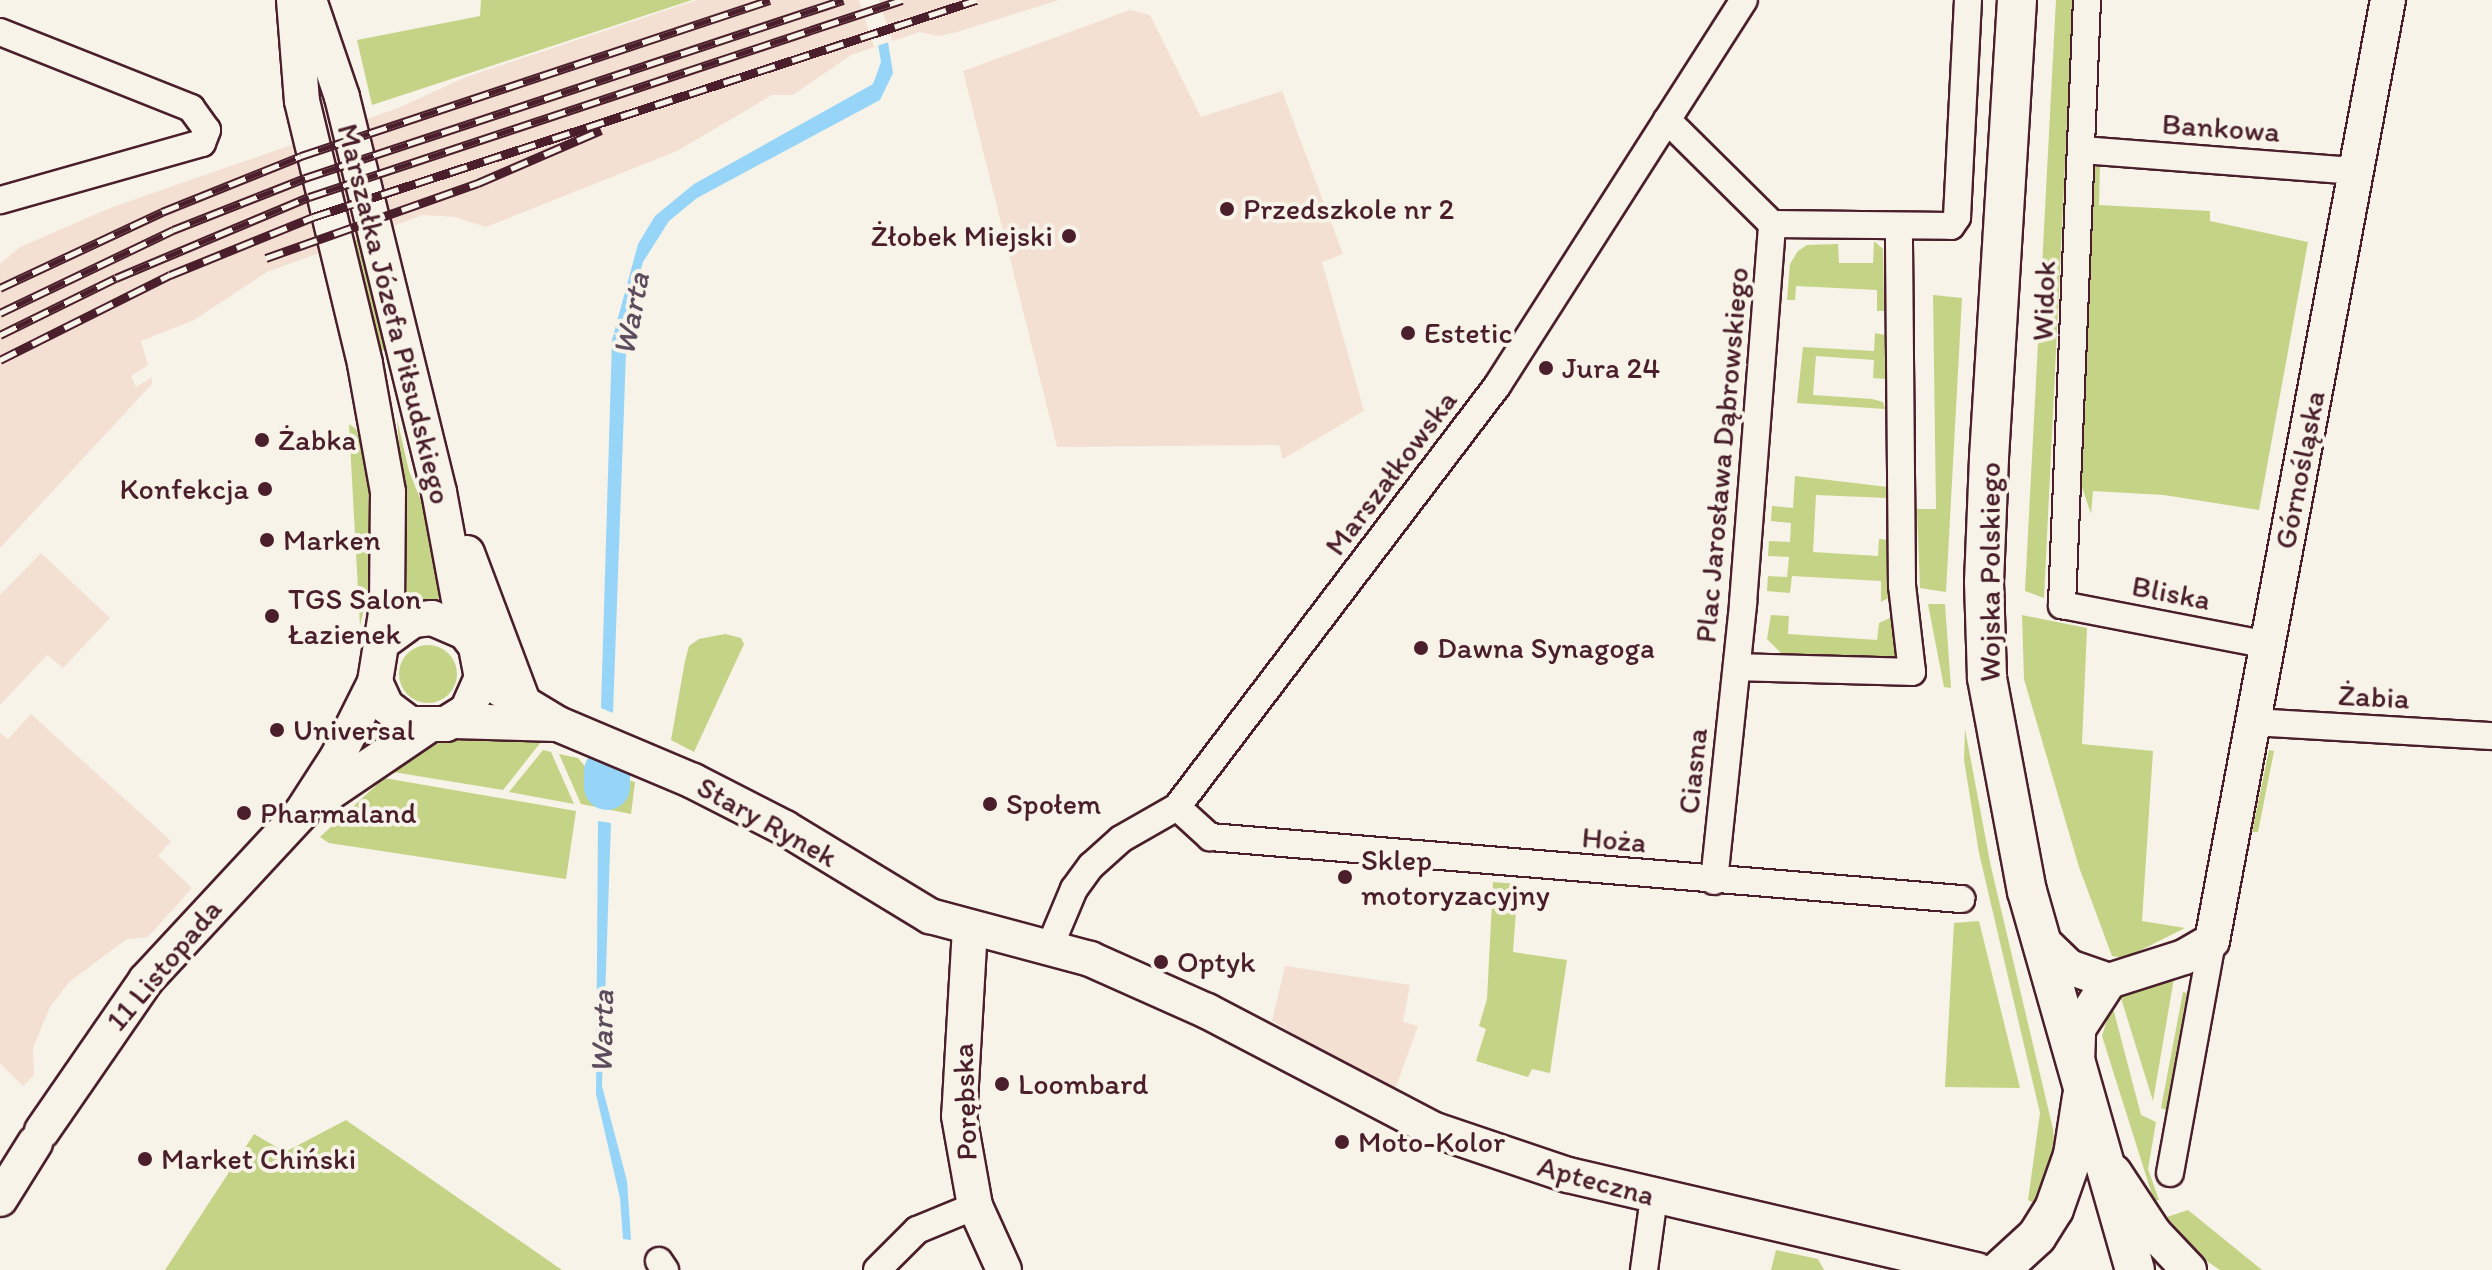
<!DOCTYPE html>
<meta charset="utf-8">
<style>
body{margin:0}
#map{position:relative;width:2492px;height:1270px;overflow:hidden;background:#f7f3e8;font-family:Itim,sans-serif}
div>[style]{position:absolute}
.built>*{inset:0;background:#f3e0d2}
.green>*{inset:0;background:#c5d386}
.round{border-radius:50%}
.water>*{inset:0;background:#97d5f8}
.pier>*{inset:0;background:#f7f3e8}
.river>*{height:46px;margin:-23px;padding:0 23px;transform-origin:23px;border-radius:23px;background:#97d5f8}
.roads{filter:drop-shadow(2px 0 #4a1f2b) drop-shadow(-2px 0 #4a1f2b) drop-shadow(0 2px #4a1f2b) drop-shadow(0 -2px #4a1f2b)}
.minor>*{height:26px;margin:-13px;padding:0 13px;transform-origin:13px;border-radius:13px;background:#f7f3e8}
.tertiary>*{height:34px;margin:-17px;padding:0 17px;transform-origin:17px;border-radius:17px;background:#f7f3e8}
.secondary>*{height:38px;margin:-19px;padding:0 19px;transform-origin:19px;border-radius:19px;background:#f7f3e8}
.rail>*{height:9px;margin-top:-4.5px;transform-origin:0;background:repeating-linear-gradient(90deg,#f7f3e8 0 18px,#4a1f2b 0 36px);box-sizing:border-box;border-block:2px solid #4a1f2b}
.dots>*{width:22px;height:22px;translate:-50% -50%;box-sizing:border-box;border:4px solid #f7f3e8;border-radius:50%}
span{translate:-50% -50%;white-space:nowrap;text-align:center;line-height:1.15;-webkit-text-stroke:8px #f7f3e8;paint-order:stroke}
.street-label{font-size:30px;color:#4a1f2b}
.poi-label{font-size:30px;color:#4a1f2b}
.left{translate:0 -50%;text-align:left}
.right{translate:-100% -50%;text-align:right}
.water-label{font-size:32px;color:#5d4c5e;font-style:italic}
</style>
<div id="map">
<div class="built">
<i style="clip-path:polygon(697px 0,1059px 0,957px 32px,939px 36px,919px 32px,851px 55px,793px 95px,772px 95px,677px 151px,486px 227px,455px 217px,423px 215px,267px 272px,194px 320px,141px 341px,148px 365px,131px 376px,136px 387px,152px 377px,152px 384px,0 548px,0 264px,20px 247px,110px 208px,398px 108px,466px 77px)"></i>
<i style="clip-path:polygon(1130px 10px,1150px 15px,1201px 117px,1282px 91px,1343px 254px,1322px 262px,1364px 411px,1283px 459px,1279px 445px,1057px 447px,963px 71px)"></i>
<i style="clip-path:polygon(41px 553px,110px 618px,63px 668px,47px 655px,0 705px,0 595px)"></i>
<i style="clip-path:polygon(31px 714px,171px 841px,158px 856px,192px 888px,148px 937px,127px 939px,69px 982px,50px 1007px,33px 1048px,34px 1075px,23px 1086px,0 1063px,0 733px,8px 739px)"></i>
<i style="clip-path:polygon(1285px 966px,1410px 985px,1403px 1022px,1418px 1026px,1394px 1092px,1272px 1021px)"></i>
</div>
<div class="green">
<i style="clip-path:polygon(481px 0,692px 0,372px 105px,357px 40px,480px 16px)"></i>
<i style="clip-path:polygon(2056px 0,2073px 0,2044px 598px,2025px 591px)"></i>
<i style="clip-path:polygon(2092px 161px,2100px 164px,2099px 205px,2210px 211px,2210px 221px,2308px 242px,2259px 510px,2164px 495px,2093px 491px,2091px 514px,2079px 478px)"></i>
<i style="clip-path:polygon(360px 238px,386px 350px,375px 352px,349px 242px)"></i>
<i style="clip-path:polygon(1874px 241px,1883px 249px,1884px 311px,1877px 311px,1877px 290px,1796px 286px,1795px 300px,1787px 300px,1790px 264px,1798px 251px,1807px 245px,1838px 244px,1839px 263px,1873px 263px)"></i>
<i style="clip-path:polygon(1933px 295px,1962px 298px,1946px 592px,1920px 588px,1917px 509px,1936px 509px)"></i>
<i style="clip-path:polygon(1875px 333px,1885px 335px,1885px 379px,1873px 378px,1874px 360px,1816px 356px,1813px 395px,1872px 399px,1883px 402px,1885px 409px,1797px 403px,1803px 347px,1874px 351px)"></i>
<i style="clip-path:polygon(397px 419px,409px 471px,437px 540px,443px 589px,434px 607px,413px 608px,406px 593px,407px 541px)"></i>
<i style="clip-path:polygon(349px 424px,356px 429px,367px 465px,373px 517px,370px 581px,360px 626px)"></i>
<i style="clip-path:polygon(1795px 476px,1888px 487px,1888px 498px,1816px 495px,1813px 552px,1878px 556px,1879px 539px,1889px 540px,1890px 597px,1881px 602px,1881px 581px,1792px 576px,1790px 593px,1767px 591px,1768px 576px,1787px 577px,1789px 557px,1768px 556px,1769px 541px,1790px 542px,1791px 523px,1771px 521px,1772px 506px,1793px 508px)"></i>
<i style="clip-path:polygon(1945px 604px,1951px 688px,1944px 687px,1928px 604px)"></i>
<i style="clip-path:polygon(1771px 615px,1789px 616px,1788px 634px,1877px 640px,1879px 623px,1890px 618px,1898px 622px,1905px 654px,1896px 664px,1786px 658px,1767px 639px)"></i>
<i style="clip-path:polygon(2022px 615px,2087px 628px,2082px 744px,2153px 751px,2142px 921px,2185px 928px,2125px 958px,2112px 956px,2079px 867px,2024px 679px)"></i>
<i style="clip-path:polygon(725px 634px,741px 638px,744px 644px,694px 752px,671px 740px,685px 661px,689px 646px,699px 639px)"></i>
<i class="round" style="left:399px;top:645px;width:58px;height:58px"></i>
<i style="clip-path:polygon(1965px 729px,1991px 867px,2053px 1129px,2056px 1160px,2039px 1206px,2028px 1200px,2040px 1113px,1979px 853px,1964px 760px)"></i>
<i style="clip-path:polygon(451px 736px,523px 738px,541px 742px,503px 790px,381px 770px)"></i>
<i style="clip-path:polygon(543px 750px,551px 752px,574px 804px,509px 792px)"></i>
<i style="clip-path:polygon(2269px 750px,2274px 751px,2258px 832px,2252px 832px)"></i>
<i style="clip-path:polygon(559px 754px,578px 758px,596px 780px,611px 784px,617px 777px,635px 782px,631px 814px,581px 804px)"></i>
<i style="clip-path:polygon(384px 778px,576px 811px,566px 879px,329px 843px,320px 837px)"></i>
<i style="clip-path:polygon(1493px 882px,1518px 884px,1513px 952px,1567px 960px,1550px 1073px,1532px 1069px,1528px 1077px,1476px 1061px,1486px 1029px,1479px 1026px,1487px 999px)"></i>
<i style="clip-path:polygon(1979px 921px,2020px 1088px,1945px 1087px,1954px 923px)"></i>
<i style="clip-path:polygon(2174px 978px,2153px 1101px,2120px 995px)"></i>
<i style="clip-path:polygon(2183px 992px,2187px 993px,2166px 1110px,2161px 1108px)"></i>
<i style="clip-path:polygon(2112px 1004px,2141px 1115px,2156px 1122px,2148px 1169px,2159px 1200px,2154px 1201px,2102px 1036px)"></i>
<i style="clip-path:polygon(346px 1120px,562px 1270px,165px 1270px,254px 1134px,285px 1152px)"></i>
<i style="clip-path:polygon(2188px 1210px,2262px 1270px,2220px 1270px,2205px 1260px,2167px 1217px)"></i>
<i style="clip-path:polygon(1776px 1250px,1818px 1259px,1824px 1270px,1771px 1270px)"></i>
</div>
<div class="water">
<i style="clip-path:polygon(888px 42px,893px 73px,880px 100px,697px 198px,669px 221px,643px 262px,630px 308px,626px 353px,613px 713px,601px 708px,612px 340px,638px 244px,655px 216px,694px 184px,873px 84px,881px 62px,878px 44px)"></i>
<i style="clip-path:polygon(598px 821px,611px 823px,602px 1086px,627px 1181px,631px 1240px,623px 1239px,620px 1198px,596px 1094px)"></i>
</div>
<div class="pier">
<i style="clip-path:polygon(859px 0,879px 0,892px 41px,874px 47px)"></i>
</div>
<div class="river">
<i style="left:607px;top:787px;width:16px;rotate:-90deg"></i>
</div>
<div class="roads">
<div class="minor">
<i style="left:2087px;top:0;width:606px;rotate:92.37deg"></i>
<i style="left:2062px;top:605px;width:209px;rotate:11deg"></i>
<i style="left:0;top:32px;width:206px;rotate:21.7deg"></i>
<i style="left:191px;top:108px;width:27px;rotate:54deg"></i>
<i style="left:207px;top:130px;width:14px;rotate:111deg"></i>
<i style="left:202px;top:143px;width:210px;rotate:164.2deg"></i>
<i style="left:1667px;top:120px;width:148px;rotate:44.7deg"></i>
<i style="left:1772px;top:224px;width:179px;rotate:0.6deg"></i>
<i style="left:1951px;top:226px;width:11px;rotate:-56deg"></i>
<i style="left:1957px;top:217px;width:217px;rotate:-87.1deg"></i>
<i style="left:2082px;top:150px;width:275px;rotate:4.4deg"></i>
<i style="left:1737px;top:667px;width:175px;rotate:1.6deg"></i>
<i style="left:1912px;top:672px;width:87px;rotate:-96.6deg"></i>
<i style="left:1902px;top:586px;width:359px;rotate:-90.5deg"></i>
<i style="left:2253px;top:722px;width:239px;rotate:3.4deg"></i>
<i style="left:1177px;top:807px;width:45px;rotate:42.3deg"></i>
<i style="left:1210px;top:837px;width:754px;rotate:4.72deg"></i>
<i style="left:1714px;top:881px;width:280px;rotate:-84deg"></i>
<i style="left:1743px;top:603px;width:380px;rotate:-85.6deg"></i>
<i style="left:1050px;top:946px;width:62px;rotate:-67.2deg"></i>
<i style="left:1074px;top:889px;width:29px;rotate:-54deg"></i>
<i style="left:1091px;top:866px;width:40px;rotate:-42deg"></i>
<i style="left:1121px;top:839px;width:64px;rotate:-29.7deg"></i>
<i style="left:1177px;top:807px;width:529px;rotate:-52.76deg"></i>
<i style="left:1497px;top:386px;width:458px;rotate:-57.4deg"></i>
<i style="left:2170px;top:1173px;width:236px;rotate:-79.7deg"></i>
<i style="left:659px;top:1261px;width:11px;rotate:56deg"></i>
<i style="left:877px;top:1270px;width:57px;rotate:-45deg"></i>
<i style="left:917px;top:1230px;width:63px;rotate:-22.5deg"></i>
<i style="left:1644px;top:1270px;width:74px;rotate:-82.2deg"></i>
</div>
<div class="tertiary">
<i style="left:294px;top:0;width:101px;rotate:85.5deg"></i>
<i style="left:302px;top:101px;width:270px;rotate:76.5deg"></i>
<i style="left:365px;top:364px;width:130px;rotate:79.8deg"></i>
<i style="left:388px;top:492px;width:115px;rotate:90.5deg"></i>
<i style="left:387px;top:607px;width:76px;rotate:99.1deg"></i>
<i style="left:375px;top:682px;width:26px;rotate:65deg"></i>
<i style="left:386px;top:706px;width:30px;rotate:37deg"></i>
<i style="left:410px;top:724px;width:36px"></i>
<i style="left:446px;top:724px;width:25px;rotate:-32deg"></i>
<i style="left:467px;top:711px;width:36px;rotate:-66deg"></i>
<i style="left:482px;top:678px;width:33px;rotate:-101deg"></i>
<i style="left:476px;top:646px;width:18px;rotate:-128deg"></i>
<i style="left:465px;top:632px;width:36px;rotate:-157deg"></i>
<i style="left:432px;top:618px;width:19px;rotate:174deg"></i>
<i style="left:413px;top:620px;width:36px;rotate:144deg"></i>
<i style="left:309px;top:0;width:102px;rotate:71.2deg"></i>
<i style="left:342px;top:97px;width:407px;rotate:76.2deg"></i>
<i style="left:439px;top:492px;width:142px;rotate:79.5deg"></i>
<i style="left:467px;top:553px;width:159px;rotate:69.4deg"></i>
<i style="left:482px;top:678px;width:89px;rotate:31.2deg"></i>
<i style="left:558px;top:724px;width:147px;rotate:22.9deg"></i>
<i style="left:693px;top:781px;width:103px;rotate:27.1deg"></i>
<i style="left:785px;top:828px;width:170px;rotate:31.3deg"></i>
<i style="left:930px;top:916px;width:166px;rotate:15deg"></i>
<i style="left:1090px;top:959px;width:128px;rotate:24deg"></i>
<i style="left:1207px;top:1011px;width:257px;rotate:27.6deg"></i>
<i style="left:1435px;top:1130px;width:140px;rotate:18.7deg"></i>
<i style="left:1568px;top:1175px;width:420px;rotate:13.1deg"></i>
<i style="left:454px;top:721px;width:103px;rotate:1.7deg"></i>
<i style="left:319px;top:800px;width:128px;rotate:-34.2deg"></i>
<i style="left:970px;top:928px;width:188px;rotate:93.3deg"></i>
<i style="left:959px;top:1116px;width:91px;rotate:79.9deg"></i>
<i style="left:975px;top:1206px;width:70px;rotate:65.6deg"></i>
<i style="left:2041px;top:940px;width:39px;rotate:44deg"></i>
<i style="left:2069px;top:967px;width:42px;rotate:19.3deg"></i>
<i style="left:2109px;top:981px;width:79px;rotate:-17.7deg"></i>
<i style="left:2184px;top:957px;width:32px;rotate:-30deg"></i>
<i style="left:2212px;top:941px;width:957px;rotate:-79.41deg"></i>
<i style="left:2077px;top:1064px;width:35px;rotate:-88deg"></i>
<i style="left:2078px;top:1029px;width:57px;rotate:-57.1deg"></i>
<i style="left:42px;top:1131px;width:183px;rotate:-55.4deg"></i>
<i style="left:146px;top:980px;width:229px;rotate:-47.1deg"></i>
<i style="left:302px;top:812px;width:64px;rotate:-57.1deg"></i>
<i style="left:337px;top:758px;width:85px;rotate:-63.4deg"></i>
<i style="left:2114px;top:1172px;width:73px;rotate:56.7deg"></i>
<i style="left:2154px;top:1233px;width:51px;rotate:46.6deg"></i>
<i style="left:0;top:1199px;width:66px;rotate:-58deg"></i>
</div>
<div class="secondary">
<i style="left:2017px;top:0;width:459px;rotate:93.5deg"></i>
<i style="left:1989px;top:458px;width:124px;rotate:92.3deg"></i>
<i style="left:1984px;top:582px;width:96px;rotate:88.2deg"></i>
<i style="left:1987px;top:678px;width:217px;rotate:79.4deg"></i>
<i style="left:2027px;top:891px;width:394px;rotate:74.1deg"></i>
<i style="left:2000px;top:1270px;width:50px;rotate:-42.6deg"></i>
<i style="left:2037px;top:1236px;width:32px;rotate:-58deg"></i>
<i style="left:2054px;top:1209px;width:57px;rotate:-70.6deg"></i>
<i style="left:2073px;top:1155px;width:59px;rotate:-81.2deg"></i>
</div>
</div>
<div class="rail">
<i style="left:266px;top:258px;width:225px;rotate:-19.5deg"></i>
<i style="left:478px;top:183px;width:134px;rotate:-23.3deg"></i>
<i style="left:0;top:288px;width:179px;rotate:-25.1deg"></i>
<i style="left:162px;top:212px;width:150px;rotate:-21.9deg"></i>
<i style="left:301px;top:156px;width:494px;rotate:-18.4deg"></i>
<i style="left:0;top:313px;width:192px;rotate:-25.6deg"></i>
<i style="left:173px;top:230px;width:142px;rotate:-21.5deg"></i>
<i style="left:305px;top:178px;width:567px;rotate:-18.31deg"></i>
<i style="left:0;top:335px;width:129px;rotate:-26.2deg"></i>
<i style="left:116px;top:278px;width:209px;rotate:-22.8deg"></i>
<i style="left:309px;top:197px;width:625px;rotate:-18.38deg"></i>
<i style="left:0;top:360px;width:190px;rotate:-26.6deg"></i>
<i style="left:170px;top:275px;width:154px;rotate:-22.1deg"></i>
<i style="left:313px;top:217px;width:698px;rotate:-18.12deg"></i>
</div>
<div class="dots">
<i style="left:1227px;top:209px;background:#4a1f2b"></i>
<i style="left:1069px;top:236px;background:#4a1f2b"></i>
<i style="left:1408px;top:333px;background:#4a1f2b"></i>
<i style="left:1546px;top:368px;background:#4a1f2b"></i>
<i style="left:262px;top:440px;background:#4a1f2b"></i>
<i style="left:265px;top:489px;background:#4a1f2b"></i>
<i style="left:267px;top:540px;background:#4a1f2b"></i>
<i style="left:272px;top:616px;background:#4a1f2b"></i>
<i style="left:1421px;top:648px;background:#4a1f2b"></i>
<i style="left:277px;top:730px;background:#4a1f2b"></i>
<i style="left:990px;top:804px;background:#4a1f2b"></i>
<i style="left:244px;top:813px;background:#4a1f2b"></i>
<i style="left:1345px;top:877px;background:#4a1f2b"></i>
<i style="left:1161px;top:962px;background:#4a1f2b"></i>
<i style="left:1002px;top:1084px;background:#4a1f2b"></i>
<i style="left:1342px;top:1142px;background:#4a1f2b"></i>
<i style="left:145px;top:1159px;background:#4a1f2b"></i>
</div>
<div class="street-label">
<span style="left:2221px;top:128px;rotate:4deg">Bankowa</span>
<span style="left:2044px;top:301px;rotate:-88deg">Widok</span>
<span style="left:394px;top:314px;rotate:76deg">Marszałka Józefa Piłsudskiego</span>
<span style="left:1722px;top:455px;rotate:-85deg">Plac Jarosława Dąbrowskiego</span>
<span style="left:2300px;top:470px;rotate:-79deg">Górnośląska</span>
<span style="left:1391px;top:473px;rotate:-53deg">Marszałkowska</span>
<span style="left:1990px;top:572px;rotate:-90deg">Wojska Polskiego</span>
<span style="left:2171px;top:593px;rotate:11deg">Bliska</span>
<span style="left:2374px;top:697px;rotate:3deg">Żabia</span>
<span style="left:1693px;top:771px;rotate:-84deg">Ciasna</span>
<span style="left:767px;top:822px;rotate:29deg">Stary Rynek</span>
<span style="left:1614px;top:840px;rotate:5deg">Hoża</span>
<span style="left:164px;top:965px;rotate:-50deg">11 Listopada</span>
<span style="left:965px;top:1102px;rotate:-92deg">Porębska</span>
<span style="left:1596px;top:1181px;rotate:15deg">Apteczna</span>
</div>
<div class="poi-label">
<span class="left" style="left:1243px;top:209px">Przedszkole nr 2</span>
<span class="right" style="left:1053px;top:236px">Żłobek Miejski</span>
<span class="left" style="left:1424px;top:333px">Estetic</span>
<span class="left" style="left:1562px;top:368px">Jura 24</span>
<span class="left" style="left:278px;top:440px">Żabka</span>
<span class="right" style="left:249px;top:489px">Konfekcja</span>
<span class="left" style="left:283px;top:540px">Marken</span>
<span class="left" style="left:288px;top:616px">TGS Salon<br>Łazienek</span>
<span class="left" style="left:1437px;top:648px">Dawna Synagoga</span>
<span class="left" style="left:293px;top:730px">Universal</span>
<span class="left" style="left:1006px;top:804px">Społem</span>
<span class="left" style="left:260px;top:813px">Pharmaland</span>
<span class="left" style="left:1361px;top:877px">Sklep<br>motoryzacyjny</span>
<span class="left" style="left:1177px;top:962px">Optyk</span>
<span class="left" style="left:1018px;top:1084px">Loombard</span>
<span class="left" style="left:1358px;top:1142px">Moto-Kolor</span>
<span class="left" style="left:161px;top:1159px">Market Chiński</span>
</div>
<div class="water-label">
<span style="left:631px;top:314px;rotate:-79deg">Warta</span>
<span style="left:602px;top:1032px;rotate:-89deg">Warta</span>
</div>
</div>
